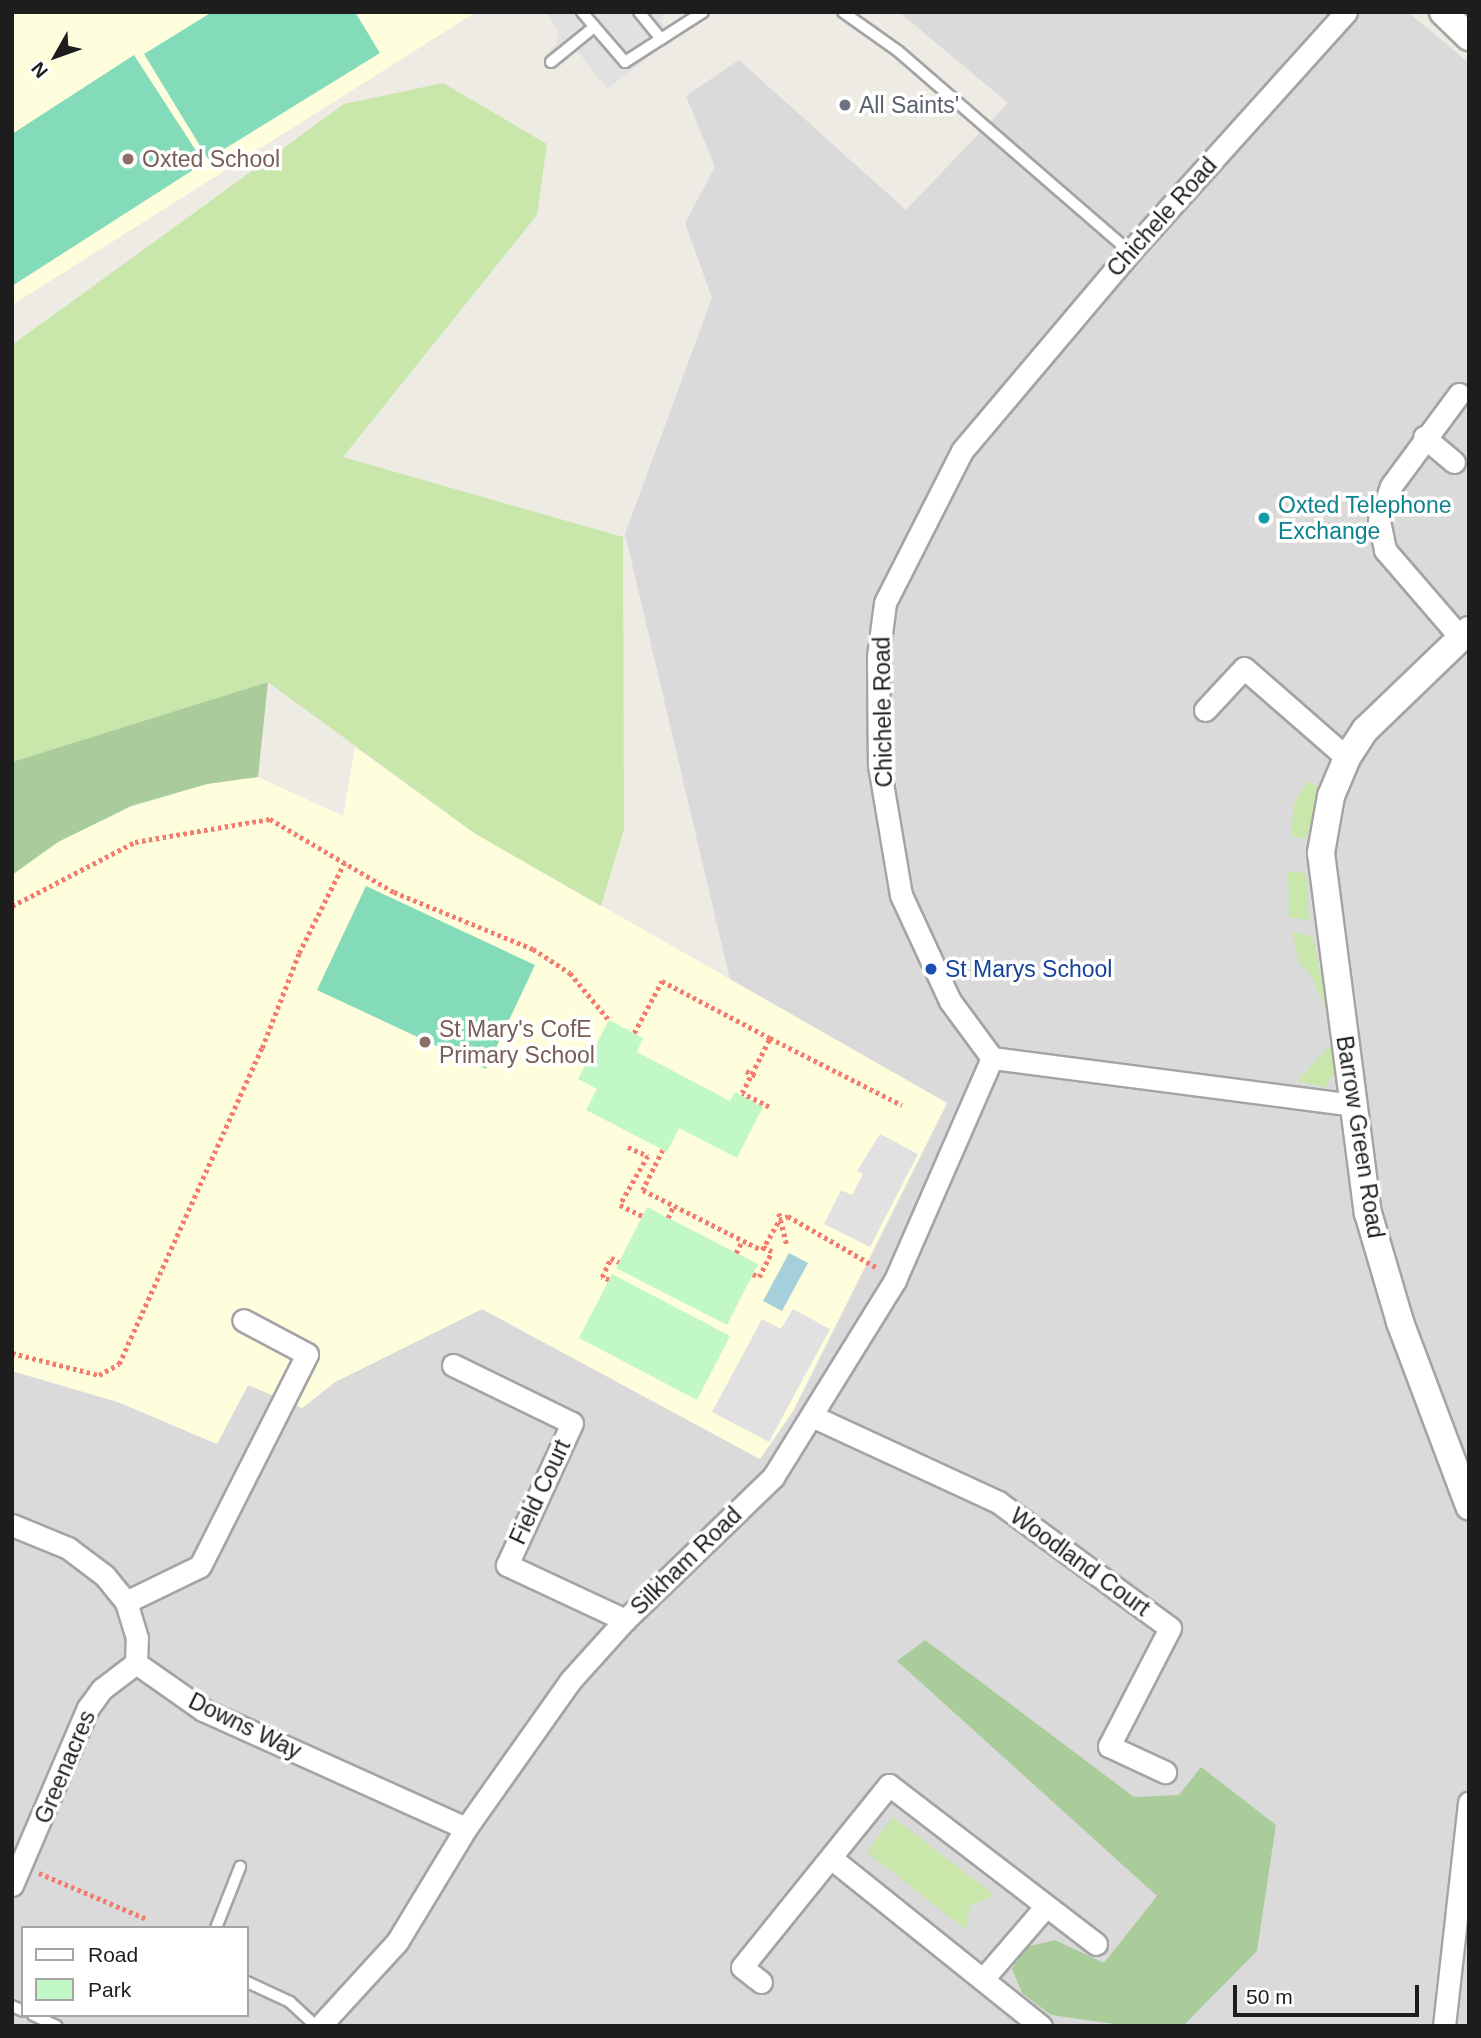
<!DOCTYPE html>
<style>
body{margin:0}
#map{position:relative;width:1481px;height:2038px;overflow:hidden;background:#eeebe4;font-family:Helvetica,sans-serif}
div>[style]{position:absolute}
.residential>*{inset:0;background:#dbdada}
.education>*{inset:0;background:#fefedd}
.grass>*{inset:0;background:#c9e7ab}
.forest>*{inset:0;background:#a9cc9a}
.park>*{inset:0;background:#c2f7c6}
.pitch>*{inset:0;background:#84dbb9}
.parking>*{inset:0;background:#e1e1e1}
.water>*{inset:0;background:#a5cfda}
.path>*{height:4.5px;margin-top:-2.25px;transform-origin:0;background:repeating-linear-gradient(90deg,#f47c6f 0 3.5px,transparent 0 7px)}
.roads{filter:drop-shadow(2px 0 #a4a4a4) drop-shadow(-2px 0 #a4a4a4) drop-shadow(0 2px #a4a4a4) drop-shadow(0 -2px #a4a4a4)}
.service>*{height:10px;margin:-5px;padding:0 5px;transform-origin:5px;border-radius:5px;background:#fff}
.minor>*{height:21px;margin:-10.5px;padding:0 10.5px;transform-origin:10.5px;border-radius:10.5px;background:#fff}
.tertiary>*{height:26px;margin:-13px;padding:0 13px;transform-origin:13px;border-radius:13px;background:#fff}
.dots>*{width:19px;height:19px;translate:-50% -50%;box-sizing:border-box;border:4px solid #fff;border-radius:50%}
span{translate:-50% -50%;white-space:nowrap;text-align:center;line-height:1.15;-webkit-text-stroke:7px #fff;paint-order:stroke}
.worship-label{font-size:23px;color:#5b616d}
.left{translate:0 -50%;text-align:left}
.education-label{font-size:23px;color:#785e54}
.street-label{font-size:23px;color:#1d1d1d}
.culture-label{font-size:23px;color:#0d838f}
.transit-label{font-size:23px;color:#164399}
.frame{position:absolute;inset:0;border:14px solid #1d1d1d;pointer-events:none}
.legend{position:absolute;left:21px;top:1926px;width:228px;height:91px;box-sizing:border-box;background:#fff;border:2px solid #a5a5a5;margin:0;padding:9px 12px;list-style:none;font-size:21px;color:#1d1d1d}
.legend li{display:flex;align-items:center;gap:14px;height:35px}
.legend b{width:35px;border:2px solid #a5a5a5}
.north{position:absolute;left:21px;top:21px;width:70px;height:70px;-webkit-text-stroke:5px #fff;paint-order:stroke;rotate:230deg;font-size:19px;font-weight:700;line-height:28px;text-align:center;color:#1d1d1d}
.north::after{content:'';display:block;margin:auto;width:24px;height:32px;background:#1d1d1d;clip-path:polygon(50% 0,100% 100%,50% 72%,0 100%)}
.scale{position:absolute;left:1233px;top:1985px;width:186px;height:32px;box-sizing:border-box;border:4px solid #1d1d1d;border-top:0;padding-left:9px;font-size:21px;line-height:24px;white-space:nowrap;color:#1d1d1d;-webkit-text-stroke:5px #fff;paint-order:stroke}
</style>
<div id="map">
<div class="residential">
<i style="clip-path:polygon(evenodd,899px 12px,1408px 12px,1469px 63px,1469px 2026px,12px 2026px,12px 1371px,118px 1402px,217px 1444px,248px 1385px,302px 1408px,335px 1382px,482px 1309px,760px 1459px,793px 1411px,947px 1103px,730px 980px,625px 534px,712px 298px,685px 223px,715px 167px,686px 96px,739px 60px,906px 210px,1008px 103px,899px 12px,23px 1928px,247px 1928px,247px 2015px,23px 2015px,23px 1928px)"></i>
</div>
<div class="education">
<i style="clip-path:polygon(12px 12px,476px 12px,12px 305px)"></i>
<i style="clip-path:polygon(355px 747px,474px 833px,947px 1103px,793px 1411px,760px 1459px,482px 1309px,335px 1382px,302px 1408px,248px 1385px,217px 1444px,118px 1402px,12px 1371px,12px 875px,58px 842px,131px 807px,207px 784px,258px 777px,343px 816px)"></i>
</div>
<div class="grass">
<i style="clip-path:polygon(443px 83px,547px 144px,537px 215px,343px 457px,623px 537px,624px 829px,601px 906px,474px 833px,268px 682px,12px 762px,12px 345px,344px 104px)"></i>
<i style="clip-path:polygon(1307px 781px,1319px 788px,1307px 839px,1291px 836px,1294px 805px)"></i>
<i style="clip-path:polygon(1288px 871px,1306px 873px,1309px 920px,1289px 917px)"></i>
<i style="clip-path:polygon(1292px 931px,1313px 937px,1328px 1012px,1310px 973px,1299px 963px)"></i>
<i style="clip-path:polygon(1332px 1044px,1335px 1071px,1326px 1087px,1297px 1081px)"></i>
<i style="clip-path:polygon(893px 1817px,994px 1895px,970px 1906px,966px 1930px,867px 1852px)"></i>
</div>
<div class="forest">
<i style="clip-path:polygon(268px 682px,258px 777px,207px 784px,131px 806px,58px 842px,12px 875px,12px 762px)"></i>
<i style="clip-path:polygon(925px 1640px,1134px 1797px,1179px 1795px,1201px 1767px,1276px 1825px,1257px 1951px,1183px 2026px,1129px 2026px,1051px 2015px,1022px 1993px,1012px 1969px,1026px 1947px,1055px 1940px,1104px 1963px,1157px 1896px,897px 1661px)"></i>
</div>
<div class="park">
<i style="clip-path:polygon(609px 1020px,643px 1038px,637px 1052px,730px 1101px,735px 1092px,763px 1107px,737px 1158px,679px 1128px,667px 1152px,586px 1110px,597px 1089px,578px 1079px)"></i>
<i style="clip-path:polygon(647px 1207px,758px 1264px,727px 1325px,616px 1268px)"></i>
<i style="clip-path:polygon(612px 1274px,730px 1336px,697px 1400px,579px 1338px)"></i>
</div>
<div class="pitch">
<i style="clip-path:polygon(212px 12px,355px 12px,380px 53px,208px 159px,144px 54px)"></i>
<i style="clip-path:polygon(134px 55px,204px 163px,12px 286px,12px 134px)"></i>
<i style="clip-path:polygon(366px 886px,535px 965px,486px 1069px,317px 990px)"></i>
</div>
<div class="parking">
<i style="clip-path:polygon(546px 12px,669px 12px,659px 20px,675px 37px,607px 89px,575px 48px,551px 67px,543px 58px,556px 44px,559px 32px)"></i>
<i style="clip-path:polygon(880px 1134px,918px 1154px,870px 1247px,824px 1224px,841px 1190px,852px 1195px,863px 1174px,857px 1171px)"></i>
<i style="clip-path:polygon(793px 1309px,830px 1329px,769px 1442px,712px 1412px,762px 1319px,781px 1329px)"></i>
</div>
<div class="water">
<i style="clip-path:polygon(789px 1253px,808px 1263px,782px 1311px,763px 1301px)"></i>
</div>
<div class="path">
<i style="left:12px;top:906px;width:139px;rotate:-27.5deg"></i>
<i style="left:135px;top:842px;width:137px;rotate:-9.7deg"></i>
<i style="left:270px;top:819px;width:144px;rotate:30.5deg"></i>
<i style="left:394px;top:892px;width:150px;rotate:22.3deg"></i>
<i style="left:533px;top:949px;width:44px;rotate:33deg"></i>
<i style="left:570px;top:973px;width:61px;rotate:50.3deg"></i>
<i style="left:634px;top:1033px;width:59px;rotate:-61.7deg"></i>
<i style="left:662px;top:981px;width:122px;rotate:27.8deg"></i>
<i style="left:746px;top:1071px;width:14px;rotate:25deg"></i>
<i style="left:769px;top:1107px;width:30px;rotate:-153deg"></i>
<i style="left:742px;top:1093px;width:62px;rotate:-63deg"></i>
<i style="left:770px;top:1038px;width:148px;rotate:26.9deg"></i>
<i style="left:628px;top:1147px;width:22px;rotate:24deg"></i>
<i style="left:648px;top:1156px;width:56px;rotate:119.7deg"></i>
<i style="left:620px;top:1205px;width:25px;rotate:26deg"></i>
<i style="left:663px;top:1150px;width:45px;rotate:116.6deg"></i>
<i style="left:643px;top:1190px;width:133px;rotate:26.8deg"></i>
<i style="left:762px;top:1250px;width:34px;rotate:-60deg"></i>
<i style="left:779px;top:1220px;width:10px;rotate:-24deg"></i>
<i style="left:788px;top:1216px;width:105px;rotate:30.2deg"></i>
<i style="left:779px;top:1213px;width:34px;rotate:76deg"></i>
<i style="left:668px;top:1218px;width:12px;rotate:-66deg"></i>
<i style="left:736px;top:1253px;width:13px;rotate:-63deg"></i>
<i style="left:753px;top:1274px;width:7px;rotate:27deg"></i>
<i style="left:759px;top:1277px;width:28px;rotate:-63deg"></i>
<i style="left:772px;top:1252px;width:10px;rotate:-151deg"></i>
<i style="left:609px;top:1280px;width:8px;rotate:-157deg"></i>
<i style="left:602px;top:1277px;width:21px;rotate:-65deg"></i>
<i style="left:611px;top:1258px;width:9px;rotate:27deg"></i>
<i style="left:12px;top:1353px;width:90px;rotate:14.2deg"></i>
<i style="left:99px;top:1375px;width:23px;rotate:-29deg"></i>
<i style="left:119px;top:1364px;width:347px;rotate:-65.7deg"></i>
<i style="left:262px;top:1048px;width:102px;rotate:-68.7deg"></i>
<i style="left:299px;top:953px;width:103px;rotate:-63.4deg"></i>
<i style="left:39px;top:1873px;width:117px;rotate:23.1deg"></i>
</div>
<div class="roads">
<div class="service">
<i style="left:582px;top:12px;width:66px;rotate:49.3deg"></i>
<i style="left:625px;top:62px;width:43px;rotate:-32.6deg"></i>
<i style="left:661px;top:39px;width:35px;rotate:-129deg"></i>
<i style="left:843px;top:12px;width:67px;rotate:35.3deg"></i>
<i style="left:898px;top:51px;width:307px;rotate:40.9deg"></i>
<i style="left:661px;top:39px;width:50px;rotate:-32.7deg"></i>
<i style="left:551px;top:62px;width:55px;rotate:-39.1deg"></i>
<i style="left:216px;top:1928px;width:66px;rotate:-68.5deg"></i>
<i style="left:247px;top:1982px;width:47px;rotate:24.9deg"></i>
<i style="left:290px;top:2002px;width:35px;rotate:43deg"></i>
<i style="left:12px;top:2006px;width:12px;rotate:24deg"></i>
<i style="left:33px;top:2015px;width:26px;rotate:25deg"></i>
</div>
<div class="minor">
<i style="left:1346px;top:12px;width:323px;rotate:132deg"></i>
<i style="left:1130px;top:252px;width:260px;rotate:130.2deg"></i>
<i style="left:962px;top:451px;width:170px;rotate:116.9deg"></i>
<i style="left:885px;top:603px;width:53px;rotate:97.5deg"></i>
<i style="left:878px;top:656px;width:109px;rotate:89.5deg"></i>
<i style="left:879px;top:765px;width:132px;rotate:80.4deg"></i>
<i style="left:901px;top:895px;width:117px;rotate:65.2deg"></i>
<i style="left:950px;top:1001px;width:71px;rotate:53.6deg"></i>
<i style="left:992px;top:1058px;width:365px;rotate:7.4deg"></i>
<i style="left:1459px;top:394px;width:114px;rotate:126.5deg"></i>
<i style="left:1391px;top:486px;width:37px;rotate:109deg"></i>
<i style="left:1379px;top:521px;width:30px;rotate:78deg"></i>
<i style="left:1385px;top:550px;width:116px;rotate:49.2deg"></i>
<i style="left:1424px;top:437px;width:39px;rotate:40deg"></i>
<i style="left:1205px;top:710px;width:57px;rotate:-47.1deg"></i>
<i style="left:1244px;top:668px;width:137px;rotate:41.1deg"></i>
<i style="left:453px;top:1365px;width:132px;rotate:26deg"></i>
<i style="left:572px;top:1423px;width:156px;rotate:114.6deg"></i>
<i style="left:507px;top:1565px;width:130px;rotate:25deg"></i>
<i style="left:812px;top:1416px;width:205px;rotate:24.8deg"></i>
<i style="left:998px;top:1502px;width:213px;rotate:36.2deg"></i>
<i style="left:1170px;top:1628px;width:133px;rotate:117.3deg"></i>
<i style="left:1109px;top:1746px;width:62px;rotate:24.9deg"></i>
<i style="left:12px;top:1525px;width:61px;rotate:22.3deg"></i>
<i style="left:68px;top:1548px;width:46px;rotate:37.1deg"></i>
<i style="left:105px;top:1576px;width:33px;rotate:51deg"></i>
<i style="left:136px;top:1663px;width:25px;rotate:-88deg"></i>
<i style="left:137px;top:1638px;width:38px;rotate:-107deg"></i>
<i style="left:126px;top:1602px;width:82px;rotate:-25.9deg"></i>
<i style="left:200px;top:1566px;width:237px;rotate:-63.2deg"></i>
<i style="left:307px;top:1354px;width:72px;rotate:-152deg"></i>
<i style="left:136px;top:1663px;width:82px;rotate:35deg"></i>
<i style="left:203px;top:1710px;width:288px;rotate:24.2deg"></i>
<i style="left:831px;top:1858px;width:269px;rotate:38.7deg"></i>
<i style="left:12px;top:1885px;width:193px;rotate:-66.8deg"></i>
<i style="left:88px;top:1708px;width:24px;rotate:-54deg"></i>
<i style="left:102px;top:1689px;width:43px;rotate:-37.4deg"></i>
<i style="left:983px;top:1979px;width:96px;rotate:-49.2deg"></i>
<i style="left:761px;top:1982px;width:24px;rotate:-142deg"></i>
<i style="left:742px;top:1967px;width:234px;rotate:-51.1deg"></i>
<i style="left:889px;top:1785px;width:261px;rotate:37.5deg"></i>
<i style="left:320px;top:2026px;width:114px;rotate:-47.5deg"></i>
<i style="left:397px;top:1942px;width:133px;rotate:-58.8deg"></i>
<i style="left:466px;top:1828px;width:180px;rotate:-54.7deg"></i>
<i style="left:570px;top:1681px;width:82px;rotate:-48deg"></i>
<i style="left:625px;top:1620px;width:206px;rotate:-44deg"></i>
<i style="left:773px;top:1477px;width:232px;rotate:-58.2deg"></i>
<i style="left:895px;top:1280px;width:242px;rotate:-66.4deg"></i>
<i style="left:1444px;top:2026px;width:225px;rotate:-83.6deg"></i>
</div>
<div class="tertiary">
<i style="left:1443px;top:12px;width:36px;rotate:44deg"></i>
<i style="left:1469px;top:630px;width:144px;rotate:136.1deg"></i>
<i style="left:1365px;top:730px;width:33px;rotate:123deg"></i>
<i style="left:1347px;top:758px;width:41px;rotate:112.8deg"></i>
<i style="left:1331px;top:796px;width:58px;rotate:100deg"></i>
<i style="left:1321px;top:853px;width:363px;rotate:82.6deg"></i>
<i style="left:1368px;top:1213px;width:114px;rotate:73.6deg"></i>
<i style="left:1400px;top:1322px;width:197px;rotate:69.4deg"></i>
</div>
</div>
<div class="dots">
<i style="left:845px;top:105px;background:#6b7280"></i>
<i style="left:128px;top:159px;background:#8d6e63"></i>
<i style="left:1264px;top:518px;background:#0f9aa8"></i>
<i style="left:931px;top:969px;background:#1a4fb4"></i>
<i style="left:425px;top:1042px;background:#8d6e63"></i>
</div>
<div class="worship-label">
<span class="left" style="left:859px;top:105px">All Saints'</span>
</div>
<div class="education-label">
<span class="left" style="left:142px;top:159px">Oxted School</span>
<span class="left" style="left:439px;top:1042px">St Mary's CofE<br>Primary School</span>
</div>
<div class="street-label">
<span style="left:1162px;top:217px;rotate:-48deg">Chichele Road</span>
<span style="left:883px;top:712px;rotate:-91deg">Chichele Road</span>
<span style="left:1360px;top:1137px;rotate:81deg">Barrow Green Road</span>
<span style="left:540px;top:1492px;rotate:-65deg">Field Court</span>
<span style="left:686px;top:1561px;rotate:-44deg">Silkham Road</span>
<span style="left:1080px;top:1562px;rotate:36deg">Woodland Court</span>
<span style="left:245px;top:1726px;rotate:26deg">Downs Way</span>
<span style="left:65px;top:1767px;rotate:-67deg">Greenacres</span>
</div>
<div class="culture-label">
<span class="left" style="left:1278px;top:518px">Oxted Telephone<br>Exchange</span>
</div>
<div class="transit-label">
<span class="left" style="left:945px;top:969px">St Marys School</span>
</div>
<div class="frame"></div>
<ul class="legend">
<li><b style="height:9px;background:#fff"></b>Road</li>
<li><b style="height:19px;background:#c2f7c6"></b>Park</li>
</ul>
<div class="north">N</div>
<div class="scale">50 m</div>
</div>
